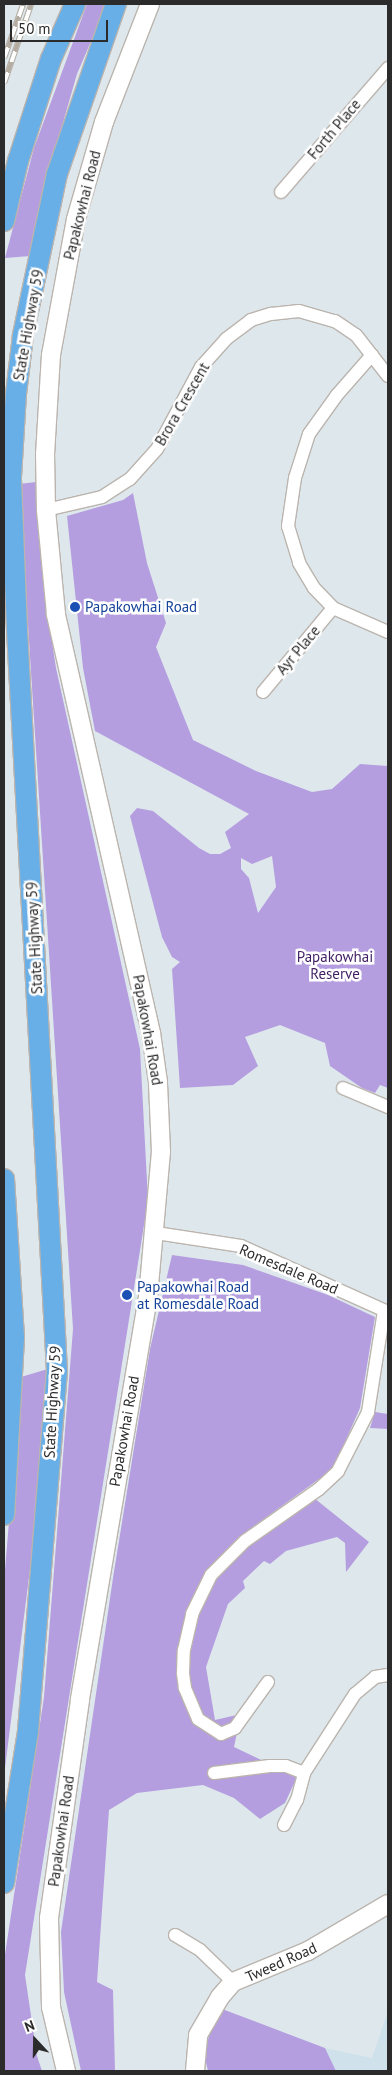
<!DOCTYPE html>
<style>
body{margin:0}
#map{position:relative;width:392px;height:2075px;overflow:hidden;background:#dee8ec;font-family:"PT Sans",sans-serif}
div>[style]{position:absolute}
.education>*{inset:0;background:#cfe2ec}
.green>*{inset:0;background:#b59edf}
.roads{filter:drop-shadow(1px 0 #bbb4ae) drop-shadow(-1px 0 #bbb4ae) drop-shadow(0 1px #bbb4ae) drop-shadow(0 -1px #bbb4ae)}
.street>*{height:12px;margin:-6px;padding:0 6px;transform-origin:6px;border-radius:6px;background:#fff}
.secondary>*{height:18px;margin:-9px;padding:0 9px;transform-origin:9px;border-radius:9px;background:#fff}
.primary>*{height:20px;margin:-10px;padding:0 10px;transform-origin:10px;border-radius:10px;background:#68aee7}
.rail>*{height:5.5px;margin-top:-2.75px;transform-origin:0;background:repeating-linear-gradient(90deg,#fff 0 11px,#b4aba1 0 22px);box-sizing:border-box;border-block:1px solid #b4aba1}
.dots>*{width:14px;height:14px;translate:-50% -50%;box-sizing:border-box;border:2px solid #fff;border-radius:50%}
span{translate:-50% -50%;white-space:nowrap;text-align:center;line-height:1.15;-webkit-text-stroke:5px #fff;paint-order:stroke}
.street-label{font-size:15px;color:#2b2b2b}
.transit-label{font-size:15px;color:#164399}
.left{translate:0 -50%;text-align:left}
.park-label{font-size:15px;color:#401f64}
.frame{position:absolute;inset:0;border:5px solid #2b2b2b;pointer-events:none}
.north{position:absolute;left:10px;top:2015px;width:50px;height:50px;-webkit-text-stroke:4px #fff;paint-order:stroke;rotate:339deg;font-size:14px;font-weight:700;line-height:20px;text-align:center;color:#2b2b2b}
.north::after{content:'';display:block;margin:auto;width:18px;height:22px;background:#2b2b2b;clip-path:polygon(50% 0,100% 100%,50% 72%,0 100%)}
.scale{position:absolute;left:10px;top:20px;width:98px;height:22px;box-sizing:border-box;border:2px solid #2b2b2b;border-top:0;padding-left:6px;font-size:15px;line-height:18px;white-space:nowrap;color:#2b2b2b;-webkit-text-stroke:4px #fff;paint-order:stroke}
</style>
<div id="map">
<div class="education">
<i style="clip-path:polygon(388px 2011px,388px 2071px,336px 2071px,325px 2048px,372px 2058px)"></i>
</div>
<div class="green">
<i style="clip-path:polygon(87px 4px,107px 4px,77px 74px,47px 178px,30px 256px,5px 258px,34px 148px)"></i>
<i style="clip-path:polygon(36px 482px,44px 590px,56px 668px,140px 1049px,148px 1200px,25px 1975px,37px 2056px,42px 2071px,4px 2071px,4px 1961px,44px 1697px,73px 1329px,19px 484px)"></i>
<i style="clip-path:polygon(evenodd,133px 493px,147px 563px,166px 623px,156px 647px,193px 740px,256px 771px,312px 792px,332px 789px,360px 764px,388px 766px,388px 1088px,380px 1085px,375px 1093px,362px 1088px,330px 1066px,325px 1043px,280px 1025px,245px 1037px,258px 1066px,233px 1085px,180px 1088px,172px 969px,180px 962px,172px 957px,162px 937px,130px 816px,137px 808px,153px 811px,199px 848px,210px 854px,220px 854px,231px 848px,225px 832px,249px 814px,95px 731px,83px 668px,67px 516px,123px 500px,133px 493px,272px 856px,276px 887px,258px 913px,249px 878px,241px 869px,241px 858px,252px 864px,272px 856px)"></i>
<i style="clip-path:polygon(172px 1255px,243px 1265px,328px 1295px,375px 1317px,360px 1408px,333px 1469px,254px 1526px,262px 1535px,314px 1498px,369px 1542px,346px 1572px,345px 1543px,337px 1537px,286px 1551px,270px 1564px,264px 1561px,243px 1581px,245px 1588px,228px 1604px,206px 1667px,215px 1720px,241px 1714px,234px 1747px,297px 1777px,285px 1803px,260px 1819px,234px 1798px,203px 1785px,137px 1793px,109px 1810px,97px 1982px,113px 1990px,115px 2071px,81px 2071px,64px 1992px,61px 1932px,113px 1578px,150px 1349px)"></i>
<i style="clip-path:polygon(51px 1368px,31px 1561px,4px 1776px,4px 1582px,21px 1377px)"></i>
<i style="clip-path:polygon(375px 1412px,388px 1414px,388px 1429px,370px 1428px)"></i>
<i style="clip-path:polygon(222px 2009px,325px 2048px,336px 2071px,208px 2071px,204px 2054px,213px 2022px)"></i>
</div>
<div class="roads">
<div class="street">
<i style="left:281px;top:192px;width:164px;rotate:-49.2deg"></i>
<i style="left:372px;top:355px;width:53px;rotate:131.2deg"></i>
<i style="left:337px;top:395px;width:48px;rotate:125.7deg"></i>
<i style="left:309px;top:434px;width:46px;rotate:107.7deg"></i>
<i style="left:295px;top:478px;width:49px;rotate:98.3deg"></i>
<i style="left:288px;top:526px;width:39px;rotate:73deg"></i>
<i style="left:299px;top:563px;width:29px;rotate:59deg"></i>
<i style="left:314px;top:588px;width:28px;rotate:46deg"></i>
<i style="left:333px;top:608px;width:60px;rotate:23.6deg"></i>
<i style="left:46px;top:510px;width:57px;rotate:-13.1deg"></i>
<i style="left:102px;top:497px;width:33px;rotate:-33deg"></i>
<i style="left:130px;top:479px;width:40px;rotate:-48deg"></i>
<i style="left:157px;top:449px;width:93px;rotate:-61.8deg"></i>
<i style="left:201px;top:367px;width:38px;rotate:-48deg"></i>
<i style="left:226px;top:339px;width:31px;rotate:-37deg"></i>
<i style="left:251px;top:320px;width:21px;rotate:-17deg"></i>
<i style="left:271px;top:314px;width:28px;rotate:-6deg"></i>
<i style="left:299px;top:311px;width:37px;rotate:16deg"></i>
<i style="left:335px;top:321px;width:25px;rotate:34deg"></i>
<i style="left:356px;top:335px;width:52px;rotate:52deg"></i>
<i style="left:263px;top:692px;width:109px;rotate:-50.2deg"></i>
<i style="left:343px;top:1088px;width:49px;rotate:22.9deg"></i>
<i style="left:156px;top:1233px;width:86px;rotate:8.7deg"></i>
<i style="left:241px;top:1246px;width:161px;rotate:24.2deg"></i>
<i style="left:268px;top:1682px;width:57px;rotate:125.7deg"></i>
<i style="left:235px;top:1728px;width:15px;rotate:157deg"></i>
<i style="left:221px;top:1734px;width:27px;rotate:-147deg"></i>
<i style="left:198px;top:1719px;width:34px;rotate:-113deg"></i>
<i style="left:185px;top:1688px;width:15px;rotate:-98deg"></i>
<i style="left:183px;top:1673px;width:23px;rotate:-88deg"></i>
<i style="left:184px;top:1650px;width:37px;rotate:-77deg"></i>
<i style="left:192px;top:1614px;width:43px;rotate:-64deg"></i>
<i style="left:211px;top:1575px;width:48px;rotate:-45deg"></i>
<i style="left:245px;top:1541px;width:90px;rotate:-35.1deg"></i>
<i style="left:319px;top:1489px;width:26px;rotate:-43deg"></i>
<i style="left:338px;top:1471px;width:66px;rotate:-63deg"></i>
<i style="left:368px;top:1412px;width:102px;rotate:-81deg"></i>
<i style="left:214px;top:1773px;width:56px;rotate:-7.1deg"></i>
<i style="left:270px;top:1766px;width:16px"></i>
<i style="left:286px;top:1766px;width:19px;rotate:21deg"></i>
<i style="left:304px;top:1773px;width:94px;rotate:-57.2deg"></i>
<i style="left:355px;top:1694px;width:26px;rotate:-40deg"></i>
<i style="left:375px;top:1677px;width:13px;rotate:-9deg"></i>
<i style="left:284px;top:1825px;width:28px;rotate:-63deg"></i>
<i style="left:297px;top:1800px;width:28px;rotate:-75deg"></i>
<i style="left:175px;top:1935px;width:29px;rotate:31deg"></i>
<i style="left:200px;top:1950px;width:46px;rotate:44.1deg"></i>
</div>
<div class="secondary">
<i style="left:66px;top:2071px;width:66px;rotate:-103.2deg"></i>
<i style="left:51px;top:2007px;width:89px;rotate:-91.3deg"></i>
<i style="left:49px;top:1918px;width:221px;rotate:-81.9deg"></i>
<i style="left:80px;top:1699px;width:408px;rotate:-80.4deg"></i>
<i style="left:148px;top:1297px;width:146px;rotate:-84.9deg"></i>
<i style="left:161px;top:1152px;width:70px;rotate:-92.5deg"></i>
<i style="left:158px;top:1082px;width:49px;rotate:-98.1deg"></i>
<i style="left:151px;top:1033px;width:430px;rotate:-102.8deg"></i>
<i style="left:56px;top:614px;width:104px;rotate:-95.5deg"></i>
<i style="left:46px;top:510px;width:55px;rotate:-91deg"></i>
<i style="left:45px;top:455px;width:100px;rotate:-86.6deg"></i>
<i style="left:51px;top:355px;width:138px;rotate:-79.6deg"></i>
<i style="left:76px;top:219px;width:101px;rotate:-73.9deg"></i>
<i style="left:104px;top:122px;width:127px;rotate:-68.7deg"></i>
<i style="left:195px;top:2071px;width:36px;rotate:-85deg"></i>
<i style="left:198px;top:2035px;width:44px;rotate:-59.9deg"></i>
<i style="left:220px;top:1997px;width:20px;rotate:-49deg"></i>
<i style="left:233px;top:1982px;width:81px;rotate:-22.5deg"></i>
<i style="left:308px;top:1951px;width:93px;rotate:-30.4deg"></i>
</div>
<div class="primary">
<i style="left:4px;top:221px;width:62px;rotate:-76.9deg"></i>
<i style="left:18px;top:161px;width:107px;rotate:-72.1deg"></i>
<i style="left:51px;top:59px;width:60px;rotate:-66.4deg"></i>
<i style="left:4px;top:1179px;width:159px;rotate:86.4deg"></i>
<i style="left:14px;top:1338px;width:177px;rotate:93.2deg"></i>
<i style="left:4px;top:1883px;width:154px;rotate:-81deg"></i>
<i style="left:28px;top:1731px;width:361px;rotate:-85.4deg"></i>
<i style="left:57px;top:1371px;width:743px;rotate:-93.09deg"></i>
<i style="left:17px;top:629px;width:152px;rotate:-92.3deg"></i>
<i style="left:11px;top:477px;width:83px;rotate:-86.6deg"></i>
<i style="left:16px;top:394px;width:59px;rotate:-83.2deg"></i>
<i style="left:23px;top:335px;width:165px;rotate:-78.1deg"></i>
<i style="left:57px;top:174px;width:180px;rotate:-70.9deg"></i>
</div>
</div>
<div class="rail">
<i style="left:4px;top:58px;width:57px;rotate:-70.6deg"></i>
<i style="left:4px;top:83px;width:83px;rotate:-71.1deg"></i>
</div>
<div class="dots">
<i style="left:75px;top:607px;background:#1a4fb4"></i>
<i style="left:127px;top:1295px;background:#1a4fb4"></i>
</div>
<div class="street-label">
<span style="left:334px;top:129px;rotate:-50deg">Forth Place</span>
<span style="left:82px;top:205px;rotate:-76deg">Papakowhai Road</span>
<span style="left:28px;top:325px;rotate:-80deg">State Highway 59</span>
<span style="left:182px;top:404px;rotate:-60deg">Brora Crescent</span>
<span style="left:298px;top:650px;rotate:-50deg">Ayr Place</span>
<span style="left:34px;top:938px;rotate:-93deg">State Highway 59</span>
<span style="left:148px;top:1030px;rotate:80deg">Papakowhai Road</span>
<span style="left:289px;top:1269px;rotate:23deg">Romesdale Road</span>
<span style="left:52px;top:1402px;rotate:-87deg">State Highway 59</span>
<span style="left:124px;top:1431px;rotate:-80deg">Papakowhai Road</span>
<span style="left:61px;top:1831px;rotate:-82deg">Papakowhai Road</span>
<span style="left:281px;top:1962px;rotate:-24deg">Tweed Road</span>
</div>
<div class="transit-label">
<span class="left" style="left:85px;top:607px">Papakowhai Road</span>
<span class="left" style="left:137px;top:1295px">Papakowhai Road<br>at Romesdale Road</span>
</div>
<div class="park-label">
<span style="left:335px;top:965px">Papakowhai<br>Reserve</span>
</div>
<div class="frame"></div>
<div class="north">N</div>
<div class="scale">50 m</div>
</div>
